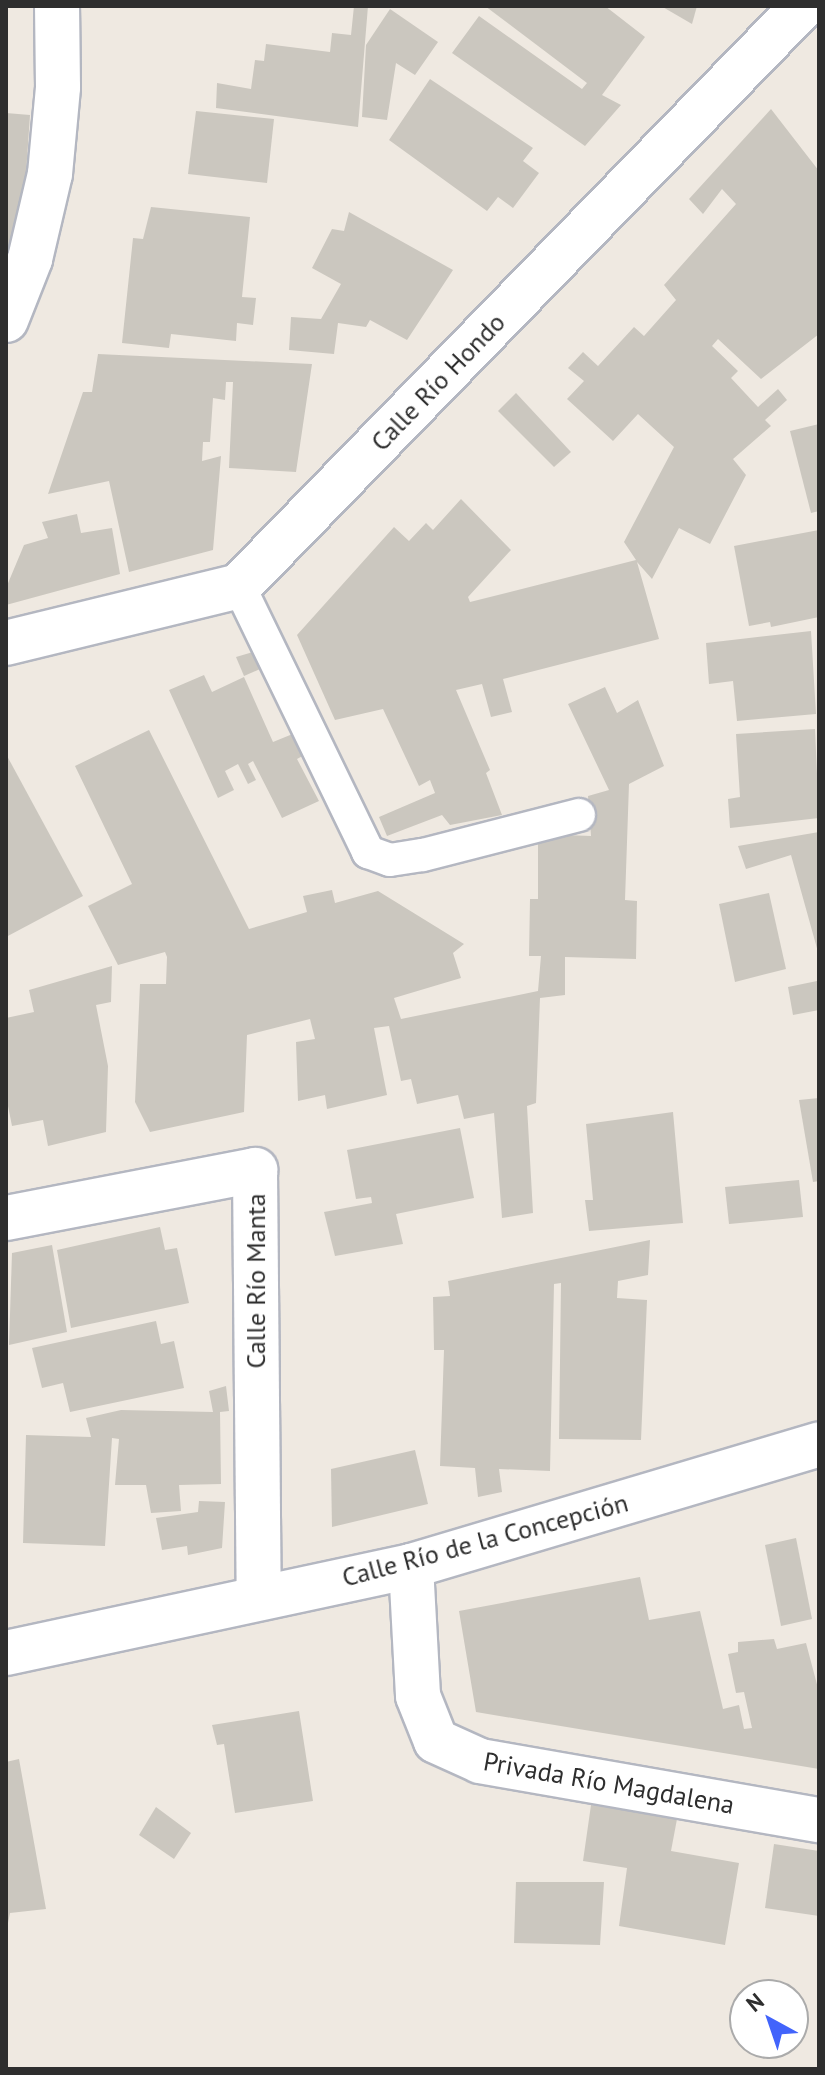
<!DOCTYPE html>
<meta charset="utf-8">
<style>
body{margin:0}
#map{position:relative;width:825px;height:2075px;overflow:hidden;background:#efe9e1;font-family:"PT Sans",sans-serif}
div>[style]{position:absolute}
.building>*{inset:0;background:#cbc7bf}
.roads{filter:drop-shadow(2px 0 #b4b7c1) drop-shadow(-2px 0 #b4b7c1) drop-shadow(0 2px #b4b7c1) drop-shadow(0 -2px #b4b7c1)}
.lane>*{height:32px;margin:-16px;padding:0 16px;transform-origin:16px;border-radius:16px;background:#fff}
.street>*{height:44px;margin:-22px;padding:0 22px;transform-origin:22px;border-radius:22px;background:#fff}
.secondary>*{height:44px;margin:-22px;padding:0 22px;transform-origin:22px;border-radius:22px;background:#fff}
span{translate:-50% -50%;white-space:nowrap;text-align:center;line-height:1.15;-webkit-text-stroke:7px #fff;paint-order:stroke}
.street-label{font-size:26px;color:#2e2e2e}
.frame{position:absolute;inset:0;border:8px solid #2e2e2e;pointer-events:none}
.north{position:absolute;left:729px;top:1979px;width:80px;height:80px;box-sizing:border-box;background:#fff;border:2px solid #ababab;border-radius:50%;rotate:320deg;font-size:22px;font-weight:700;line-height:32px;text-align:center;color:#2e2e2e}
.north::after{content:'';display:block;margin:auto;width:28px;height:36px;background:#4264fb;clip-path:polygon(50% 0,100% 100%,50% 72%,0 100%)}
</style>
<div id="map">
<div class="building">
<i style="clip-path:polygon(354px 6px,368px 6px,358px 127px,216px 108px,217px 83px,251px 89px,255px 60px,264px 61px,266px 44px,330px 52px,332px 33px,351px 35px)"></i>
<i style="clip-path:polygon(485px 6px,605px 6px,645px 37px,602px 95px,621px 105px,585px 146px,452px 53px,479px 16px,582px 89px,587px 83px)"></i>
<i style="clip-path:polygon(661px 6px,697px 6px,692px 24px)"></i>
<i style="clip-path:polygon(390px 9px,438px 42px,415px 75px,396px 63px,387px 120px,362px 117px,366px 45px)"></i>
<i style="clip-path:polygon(430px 79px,533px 148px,523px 161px,539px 173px,513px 208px,498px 197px,487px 211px,389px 140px)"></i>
<i style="clip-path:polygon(771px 109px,819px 171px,819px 334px,761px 379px,718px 339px,712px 346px,738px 371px,731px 378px,758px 407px,778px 389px,787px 400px,765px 420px,771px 426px,733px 459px,746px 475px,710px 544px,679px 528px,652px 579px,637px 562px,659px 639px,503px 679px,512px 712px,491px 717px,482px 684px,456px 690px,490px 770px,486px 773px,502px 815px,450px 825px,442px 815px,387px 836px,379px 817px,435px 793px,430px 780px,419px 786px,383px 709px,335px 720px,297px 635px,394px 527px,409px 541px,426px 523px,433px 530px,461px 499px,511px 550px,468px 597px,470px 602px,636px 560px,624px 542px,674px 447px,638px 414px,613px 441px,567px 399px,584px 381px,568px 368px,583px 352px,598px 366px,634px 327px,644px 336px,676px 300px,664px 285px,736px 204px,722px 189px,703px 214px,689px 199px)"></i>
<i style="clip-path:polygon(196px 111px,274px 119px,267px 183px,188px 174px)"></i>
<i style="clip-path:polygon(6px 113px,30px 115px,21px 247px,6px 245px)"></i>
<i style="clip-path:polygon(151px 207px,250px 217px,242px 297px,256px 298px,253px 325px,237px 323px,236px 341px,171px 334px,169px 348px,122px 343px,133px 238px,143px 239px)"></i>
<i style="clip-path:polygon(349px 212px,453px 270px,407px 340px,370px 320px,366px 327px,338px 323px,334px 354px,289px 350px,291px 317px,321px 319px,341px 284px,312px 268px,332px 229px,344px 231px)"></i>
<i style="clip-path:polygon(98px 354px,312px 364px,296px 472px,229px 468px,233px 382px,226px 382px,225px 400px,213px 398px,210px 442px,203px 442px,202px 461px,221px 456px,213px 550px,129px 572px,109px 481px,48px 494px,83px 392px,92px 392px)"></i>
<i style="clip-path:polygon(516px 393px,571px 452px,554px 467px,498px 411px)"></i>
<i style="clip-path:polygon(819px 424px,819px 511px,811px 513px,790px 431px)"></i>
<i style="clip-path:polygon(77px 514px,81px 533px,112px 528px,120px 574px,6px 605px,6px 588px,24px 545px,48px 538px,42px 522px)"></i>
<i style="clip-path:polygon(819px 530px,819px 617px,771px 627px,770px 622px,749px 626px,734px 546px)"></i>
<i style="clip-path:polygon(811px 631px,816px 714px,737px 721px,733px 681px,709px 684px,706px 643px)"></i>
<i style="clip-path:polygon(253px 652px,260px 669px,244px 676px,236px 657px)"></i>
<i style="clip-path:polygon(204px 675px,212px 692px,244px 677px,273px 742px,300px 731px,310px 752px,297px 759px,319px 801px,282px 818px,253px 761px,248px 764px,256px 780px,248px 784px,238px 764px,225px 771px,234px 790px,218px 798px,169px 690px)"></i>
<i style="clip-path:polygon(605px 687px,617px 713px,638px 700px,664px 766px,629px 784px,625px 900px,637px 901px,636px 959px,565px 957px,565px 995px,540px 998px,536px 1103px,527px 1106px,533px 1213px,502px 1218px,494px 1113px,464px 1119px,458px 1095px,417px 1104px,411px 1079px,401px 1081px,389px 1026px,374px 1028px,387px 1095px,327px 1109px,325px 1095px,298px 1101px,296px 1042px,315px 1039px,310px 1019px,247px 1035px,244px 1112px,150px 1132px,135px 1102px,140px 984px,166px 984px,167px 957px,165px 952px,118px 965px,88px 906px,132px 884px,75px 766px,149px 730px,249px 929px,307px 912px,303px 896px,332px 890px,335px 903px,378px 891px,464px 944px,453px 953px,461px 978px,394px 998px,401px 1019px,538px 991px,541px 956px,529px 956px,530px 899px,538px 899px,538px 834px,591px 836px,588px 796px,609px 790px,568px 704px)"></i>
<i style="clip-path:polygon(815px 729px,819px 818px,730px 828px,728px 799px,740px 797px,736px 734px)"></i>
<i style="clip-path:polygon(6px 754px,83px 896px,6px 937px)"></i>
<i style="clip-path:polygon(819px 832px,819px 952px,818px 952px,791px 855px,746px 869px,738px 846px)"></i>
<i style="clip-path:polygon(769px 893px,786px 969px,735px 982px,719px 904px)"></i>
<i style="clip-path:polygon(112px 966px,111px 1002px,96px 1005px,108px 1066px,106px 1132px,48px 1146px,43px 1120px,12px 1126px,6px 1096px,6px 1018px,34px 1012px,29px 990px)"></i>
<i style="clip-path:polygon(817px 981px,819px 1010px,793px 1015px,788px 987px)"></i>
<i style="clip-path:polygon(819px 1098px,819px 1181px,813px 1182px,799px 1100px)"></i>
<i style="clip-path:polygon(673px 1112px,683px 1223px,589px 1231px,585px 1200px,593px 1200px,586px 1124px)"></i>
<i style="clip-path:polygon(460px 1128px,474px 1198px,396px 1214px,403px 1244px,335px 1256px,324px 1212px,372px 1203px,371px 1197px,356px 1199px,347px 1150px)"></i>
<i style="clip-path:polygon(799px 1180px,803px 1217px,729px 1224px,725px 1187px)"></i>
<i style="clip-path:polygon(160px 1227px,165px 1250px,177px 1248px,189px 1303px,71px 1328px,57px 1250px)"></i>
<i style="clip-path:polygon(650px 1240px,648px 1275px,618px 1281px,617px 1298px,647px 1300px,641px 1440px,559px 1439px,561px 1283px,554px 1284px,550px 1471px,499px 1469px,502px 1492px,478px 1497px,475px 1468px,440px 1466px,444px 1350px,434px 1350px,433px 1297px,450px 1296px,448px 1281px)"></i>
<i style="clip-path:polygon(52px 1245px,67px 1332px,9px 1345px,12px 1253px)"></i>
<i style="clip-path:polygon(156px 1321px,161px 1344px,174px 1341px,184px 1388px,70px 1412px,63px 1383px,42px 1388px,32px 1348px)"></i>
<i style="clip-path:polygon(226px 1386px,229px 1411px,220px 1412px,221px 1484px,179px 1485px,181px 1511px,151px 1513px,146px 1485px,115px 1485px,119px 1439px,112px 1438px,105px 1546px,23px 1543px,26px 1435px,91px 1437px,86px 1418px,121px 1410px,213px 1412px,209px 1391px)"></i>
<i style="clip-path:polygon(415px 1450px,428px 1504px,332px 1527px,331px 1469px)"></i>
<i style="clip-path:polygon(199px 1501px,225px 1502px,222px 1548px,188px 1555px,187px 1546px,162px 1550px,156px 1518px,198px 1512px)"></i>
<i style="clip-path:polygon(796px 1538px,812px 1619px,781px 1626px,765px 1545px)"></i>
<i style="clip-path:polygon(640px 1577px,649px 1620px,700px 1611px,723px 1709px,739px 1705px,744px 1729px,752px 1728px,744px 1692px,736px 1693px,728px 1654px,738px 1652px,738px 1642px,774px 1639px,777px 1649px,806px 1643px,819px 1692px,819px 1769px,476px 1712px,459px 1611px)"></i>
<i style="clip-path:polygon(299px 1711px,313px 1801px,235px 1813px,224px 1744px,217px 1745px,212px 1725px)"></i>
<i style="clip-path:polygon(19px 1759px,46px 1909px,10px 1913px,6px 1933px,6px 1762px)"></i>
<i style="clip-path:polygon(591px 1805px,677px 1819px,671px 1851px,739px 1863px,725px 1945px,619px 1926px,627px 1868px,583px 1861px)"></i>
<i style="clip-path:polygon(156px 1807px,191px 1833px,174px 1859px,139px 1835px)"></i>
<i style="clip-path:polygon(774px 1844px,819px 1851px,819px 1916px,765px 1908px)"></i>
<i style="clip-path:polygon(516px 1882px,604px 1882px,600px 1945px,514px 1943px)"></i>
</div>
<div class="roads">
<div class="lane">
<i style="left:239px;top:586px;width:296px;rotate:64.1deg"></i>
<i style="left:368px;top:852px;width:23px;rotate:20deg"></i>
<i style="left:390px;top:860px;width:33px;rotate:-9deg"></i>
<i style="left:423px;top:855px;width:161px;rotate:-14.4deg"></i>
</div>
<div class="street">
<i style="left:6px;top:320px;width:66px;rotate:-68.5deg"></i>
<i style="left:30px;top:259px;width:87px;rotate:-76.8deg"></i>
<i style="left:50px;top:174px;width:87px;rotate:-84.7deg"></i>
<i style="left:58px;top:87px;width:81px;rotate:-90.7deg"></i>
<i style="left:6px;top:1218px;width:254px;rotate:-10.9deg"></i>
<i style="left:255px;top:1170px;width:427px;rotate:89.5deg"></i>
<i style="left:411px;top:1566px;width:130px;rotate:86.9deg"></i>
<i style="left:418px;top:1696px;width:48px;rotate:68.2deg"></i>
<i style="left:436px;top:1741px;width:48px;rotate:24.4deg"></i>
<i style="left:480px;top:1761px;width:344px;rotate:9.9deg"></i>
</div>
<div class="secondary">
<i style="left:6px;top:643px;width:240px;rotate:-13.7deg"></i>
<i style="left:239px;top:586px;width:809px;rotate:-45.8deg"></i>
<i style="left:6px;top:1653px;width:414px;rotate:-12.1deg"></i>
<i style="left:411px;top:1566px;width:426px;rotate:-16.6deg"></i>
</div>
</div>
<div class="street-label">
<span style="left:438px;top:382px;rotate:-46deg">Calle Río Hondo</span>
<span style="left:256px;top:1281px;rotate:-90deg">Calle Río Manta</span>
<span style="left:485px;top:1540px;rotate:-15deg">Calle Río de la Concepción</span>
<span style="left:609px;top:1783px;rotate:10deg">Privada Río Magdalena</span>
</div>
<div class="frame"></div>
<div class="north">N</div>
</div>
